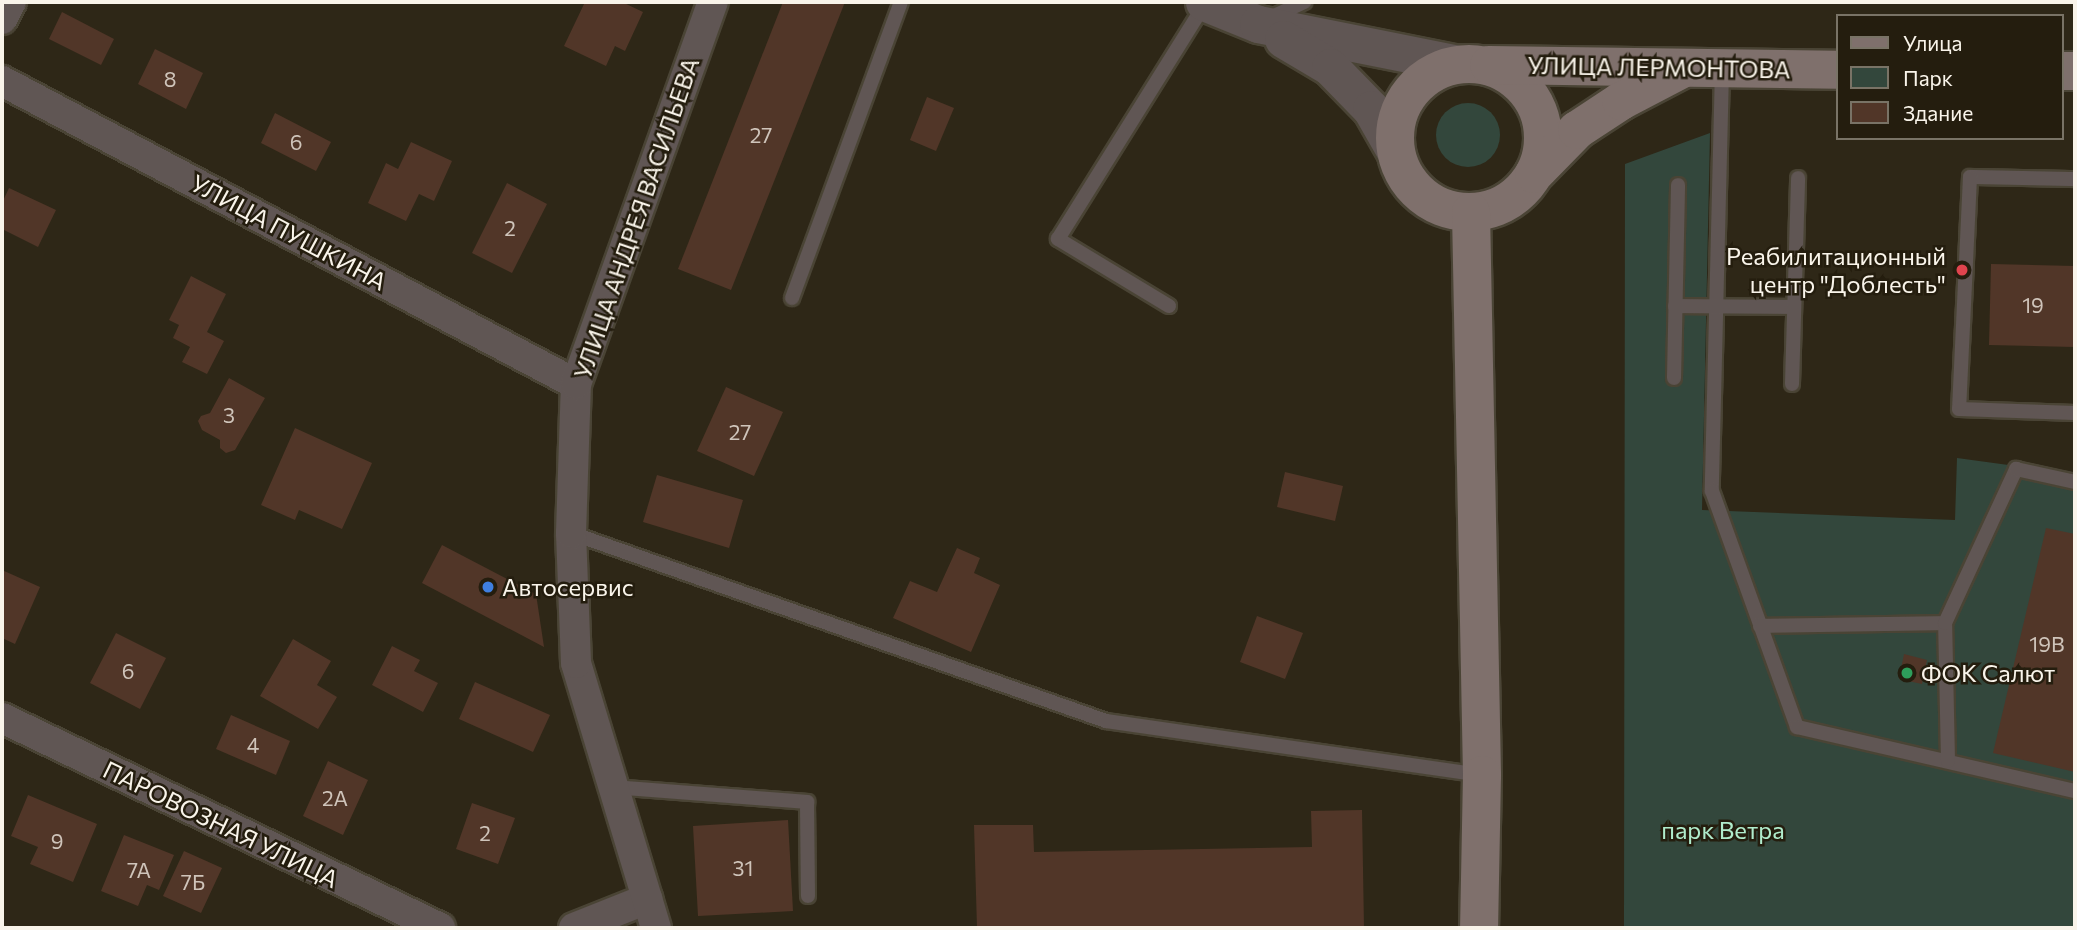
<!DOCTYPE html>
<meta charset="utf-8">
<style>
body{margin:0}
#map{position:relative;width:2077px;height:930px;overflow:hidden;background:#2e2717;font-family:Commissioner,sans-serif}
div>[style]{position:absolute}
.green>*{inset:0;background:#33473c}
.round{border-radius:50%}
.building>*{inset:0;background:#513628}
.roads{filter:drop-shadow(2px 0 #4a4435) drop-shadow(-2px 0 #4a4435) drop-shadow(0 2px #4a4435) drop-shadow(0 -2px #4a4435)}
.service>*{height:14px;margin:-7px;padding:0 7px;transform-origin:7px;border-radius:7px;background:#605654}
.minor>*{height:30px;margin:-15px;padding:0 15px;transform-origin:15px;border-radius:15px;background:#605654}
.tertiary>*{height:37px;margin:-18.5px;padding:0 18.5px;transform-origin:18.5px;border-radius:18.5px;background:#605654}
.secondary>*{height:38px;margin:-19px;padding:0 19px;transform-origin:19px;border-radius:19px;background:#7f706c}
.secondary>.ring{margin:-19px;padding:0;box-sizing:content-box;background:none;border:38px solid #7f706c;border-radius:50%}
.dots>*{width:19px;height:19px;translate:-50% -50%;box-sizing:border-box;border:4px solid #241d0e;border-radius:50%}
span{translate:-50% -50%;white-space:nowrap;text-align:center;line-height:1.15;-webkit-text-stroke:5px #241d0e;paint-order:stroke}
.number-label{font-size:21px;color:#cfc4ba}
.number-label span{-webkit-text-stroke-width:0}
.street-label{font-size:24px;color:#f9f4ea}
.poi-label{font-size:24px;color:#f9f4ea}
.right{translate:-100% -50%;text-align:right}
.left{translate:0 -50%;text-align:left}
.park-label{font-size:24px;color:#b0eccc}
.frame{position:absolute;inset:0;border:4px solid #f9f4ea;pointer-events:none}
.legend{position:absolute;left:1836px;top:14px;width:228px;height:126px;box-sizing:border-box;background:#241d0e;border:2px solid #797366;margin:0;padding:9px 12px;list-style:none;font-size:21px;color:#f9f4ea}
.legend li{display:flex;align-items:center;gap:14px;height:35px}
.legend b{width:35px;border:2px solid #797366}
</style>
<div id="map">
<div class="green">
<i class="round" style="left:1436px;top:103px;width:64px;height:64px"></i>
<i style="clip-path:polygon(1710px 133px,1702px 510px,1955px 520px,1957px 458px,2075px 474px,2075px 928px,1624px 928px,1625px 164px)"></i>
</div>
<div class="building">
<i style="clip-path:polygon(585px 2px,622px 2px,643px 12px,625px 51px,615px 46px,606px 66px,564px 46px)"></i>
<i style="clip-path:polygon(783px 2px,845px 2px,731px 290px,678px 269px)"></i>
<i style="clip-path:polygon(62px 12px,114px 39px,101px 65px,49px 39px)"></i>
<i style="clip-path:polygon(155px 49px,203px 73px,186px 109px,138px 84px)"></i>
<i style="clip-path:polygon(927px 97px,954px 108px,936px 151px,910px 140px)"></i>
<i style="clip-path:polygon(275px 113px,331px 142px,316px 171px,261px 143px)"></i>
<i style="clip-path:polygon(411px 142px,452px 161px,434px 201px,419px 194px,406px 221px,368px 203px,386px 163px,398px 169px)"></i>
<i style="clip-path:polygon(507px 183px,547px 204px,512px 273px,472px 253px)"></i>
<i style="clip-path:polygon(9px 188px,56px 210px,38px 247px,2px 229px,2px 203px)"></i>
<i style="clip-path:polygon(1991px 264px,2075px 266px,2075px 347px,1989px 345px)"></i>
<i style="clip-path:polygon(191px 276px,226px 294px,207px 332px,224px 341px,207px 374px,182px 362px,190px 347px,173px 338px,179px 325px,169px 320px)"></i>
<i style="clip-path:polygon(229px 378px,265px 398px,235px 450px,226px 453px,220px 448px,220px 440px,202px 430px,198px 421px,201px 416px,210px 413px)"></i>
<i style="clip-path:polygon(726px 387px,783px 412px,754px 476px,697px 451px)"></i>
<i style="clip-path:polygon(295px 428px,372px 463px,342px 529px,299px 510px,295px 520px,261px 505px)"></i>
<i style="clip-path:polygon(1285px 472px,1343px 486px,1335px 521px,1277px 507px)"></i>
<i style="clip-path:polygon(657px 475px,743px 500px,729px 548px,643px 522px)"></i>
<i style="clip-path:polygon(2046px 528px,2075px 534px,2075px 772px,1993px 753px)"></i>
<i style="clip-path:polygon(442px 545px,536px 594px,544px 647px,422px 583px)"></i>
<i style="clip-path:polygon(957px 548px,980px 558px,974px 573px,1000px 585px,971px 652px,893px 618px,910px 581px,937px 592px)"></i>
<i style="clip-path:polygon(2px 570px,40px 587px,15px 644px,2px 638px)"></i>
<i style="clip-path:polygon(1257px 616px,1303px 633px,1285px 679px,1240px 662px)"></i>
<i style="clip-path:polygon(116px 633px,166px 658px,140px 709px,90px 683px)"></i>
<i style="clip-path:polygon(293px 639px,331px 661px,317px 685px,337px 697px,318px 729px,260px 696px)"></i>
<i style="clip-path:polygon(392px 646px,420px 660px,414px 671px,438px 683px,423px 712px,372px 685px)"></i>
<i style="clip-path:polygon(1904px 654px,1927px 660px,1922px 684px,1899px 679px)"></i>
<i style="clip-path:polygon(475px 682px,550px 715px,533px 752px,459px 719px)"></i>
<i style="clip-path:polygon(231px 715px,290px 741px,276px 775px,216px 749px)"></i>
<i style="clip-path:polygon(328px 761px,368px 780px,343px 835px,303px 816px)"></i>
<i style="clip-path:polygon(28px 795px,97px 824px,73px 882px,30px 864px,38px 847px,11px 836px)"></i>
<i style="clip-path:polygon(472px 803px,515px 818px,498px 864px,456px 849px)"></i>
<i style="clip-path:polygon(1362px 810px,1364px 928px,977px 928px,974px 825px,1033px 825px,1034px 852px,1312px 847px,1311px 811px)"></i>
<i style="clip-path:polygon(788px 820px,793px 911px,698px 916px,693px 826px)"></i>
<i style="clip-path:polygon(124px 835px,174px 855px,159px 890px,147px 885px,138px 906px,101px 891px)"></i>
<i style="clip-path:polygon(184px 851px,222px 868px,201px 913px,163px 896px)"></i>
</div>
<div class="roads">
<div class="service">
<i style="left:1270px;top:18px;width:38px;rotate:-25deg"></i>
<i style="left:1722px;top:70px;width:421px;rotate:91.4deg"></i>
<i style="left:1712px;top:491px;width:251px;rotate:70.2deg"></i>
<i style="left:1797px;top:727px;width:285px;rotate:13deg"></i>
<i style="left:2075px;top:179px;width:105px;rotate:-178.9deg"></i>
<i style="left:1970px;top:177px;width:232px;rotate:92.7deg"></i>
<i style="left:1959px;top:409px;width:116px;rotate:2deg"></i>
<i style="left:792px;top:298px;width:315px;rotate:-69.8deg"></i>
<i style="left:1169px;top:306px;width:130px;rotate:-148.9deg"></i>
<i style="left:1058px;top:239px;width:277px;rotate:-58deg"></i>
<i style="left:1675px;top:306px;width:119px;rotate:0.5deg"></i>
<i style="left:1674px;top:378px;width:193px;rotate:-88.8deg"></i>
<i style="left:1792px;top:384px;width:206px;rotate:-88.3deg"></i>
<i style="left:571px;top:533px;width:567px;rotate:19.36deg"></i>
<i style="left:1106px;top:721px;width:378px;rotate:8.2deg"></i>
<i style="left:1760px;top:626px;width:185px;rotate:-0.9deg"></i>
<i style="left:1948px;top:761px;width:138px;rotate:-91.2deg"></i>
<i style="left:1945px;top:623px;width:170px;rotate:-65.2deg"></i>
<i style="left:2016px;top:469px;width:60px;rotate:12.4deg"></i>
<i style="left:613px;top:787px;width:195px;rotate:4.4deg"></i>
<i style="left:807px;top:802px;width:94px;rotate:89.4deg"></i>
</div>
<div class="minor">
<i style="left:2px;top:19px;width:19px;rotate:-62deg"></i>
<i style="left:2px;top:81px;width:649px;rotate:27.83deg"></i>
<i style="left:2px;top:718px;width:486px;rotate:25.6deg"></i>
<i style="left:574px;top:928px;width:79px;rotate:-21.7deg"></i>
<i style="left:656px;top:928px;width:277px;rotate:-106.8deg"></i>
<i style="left:576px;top:663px;width:130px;rotate:-92.2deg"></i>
<i style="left:571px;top:533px;width:149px;rotate:-88.1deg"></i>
<i style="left:576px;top:384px;width:406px;rotate:-70.3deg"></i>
</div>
<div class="tertiary">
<i style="left:1204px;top:2px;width:58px;rotate:22.2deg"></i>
<i style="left:1258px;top:24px;width:204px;rotate:11.3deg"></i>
<i style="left:1283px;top:39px;width:55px;rotate:30.8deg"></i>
<i style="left:1330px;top:67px;width:59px;rotate:45.7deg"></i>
<i style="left:1371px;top:109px;width:51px;rotate:60.4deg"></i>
</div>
<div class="secondary">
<i class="ring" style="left:1395px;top:64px;width:110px;height:110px"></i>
<i style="left:1489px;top:65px;width:348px;rotate:0.8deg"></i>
<i style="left:2061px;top:71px;width:14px"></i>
<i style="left:1534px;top:174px;width:62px;rotate:-45.7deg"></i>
<i style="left:1577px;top:130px;width:53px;rotate:-33.4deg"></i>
<i style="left:1621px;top:101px;width:67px;rotate:-27.7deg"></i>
<i style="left:1471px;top:212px;width:563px;rotate:88.88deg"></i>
<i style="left:1482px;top:775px;width:153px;rotate:91.1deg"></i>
</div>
</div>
<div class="dots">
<i style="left:1962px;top:270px;background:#e0444e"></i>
<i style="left:488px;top:587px;background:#3f7fe0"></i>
<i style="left:1907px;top:673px;background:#2e9e5b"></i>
</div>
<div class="number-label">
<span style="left:170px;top:79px">8</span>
<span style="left:761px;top:135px">27</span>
<span style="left:296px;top:142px">6</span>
<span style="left:510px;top:228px">2</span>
<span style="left:2033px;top:305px">19</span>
<span style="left:229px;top:415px">3</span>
<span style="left:740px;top:432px">27</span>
<span style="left:2047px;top:644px">19В</span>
<span style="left:128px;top:671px">6</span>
<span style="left:253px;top:745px">4</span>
<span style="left:335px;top:798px">2А</span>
<span style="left:485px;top:833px">2</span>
<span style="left:57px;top:841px">9</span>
<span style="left:743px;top:868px">31</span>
<span style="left:139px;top:870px">7А</span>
<span style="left:193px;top:882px">7Б</span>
</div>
<div class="street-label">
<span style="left:1659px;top:67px;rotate:1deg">УЛИЦА ЛЕРМОНТОВА</span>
<span style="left:636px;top:218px;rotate:-71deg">УЛИЦА АНДРЕЯ ВАСИЛЬЕВА</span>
<span style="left:289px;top:232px;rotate:28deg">УЛИЦА ПУШКИНА</span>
<span style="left:221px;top:824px;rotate:26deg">ПАРОВОЗНАЯ УЛИЦА</span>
</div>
<div class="poi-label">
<span class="right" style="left:1946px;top:270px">Реабилитационный<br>центр "Доблесть"</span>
<span class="left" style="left:502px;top:587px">Автосервис</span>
<span class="left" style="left:1921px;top:673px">ФОК Салют</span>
</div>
<div class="park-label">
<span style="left:1723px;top:830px">парк Ветра</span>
</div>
<div class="frame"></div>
<ul class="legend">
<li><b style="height:9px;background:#7f706c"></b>Улица</li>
<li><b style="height:19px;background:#33473c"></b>Парк</li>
<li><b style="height:19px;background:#513628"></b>Здание</li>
</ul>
</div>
